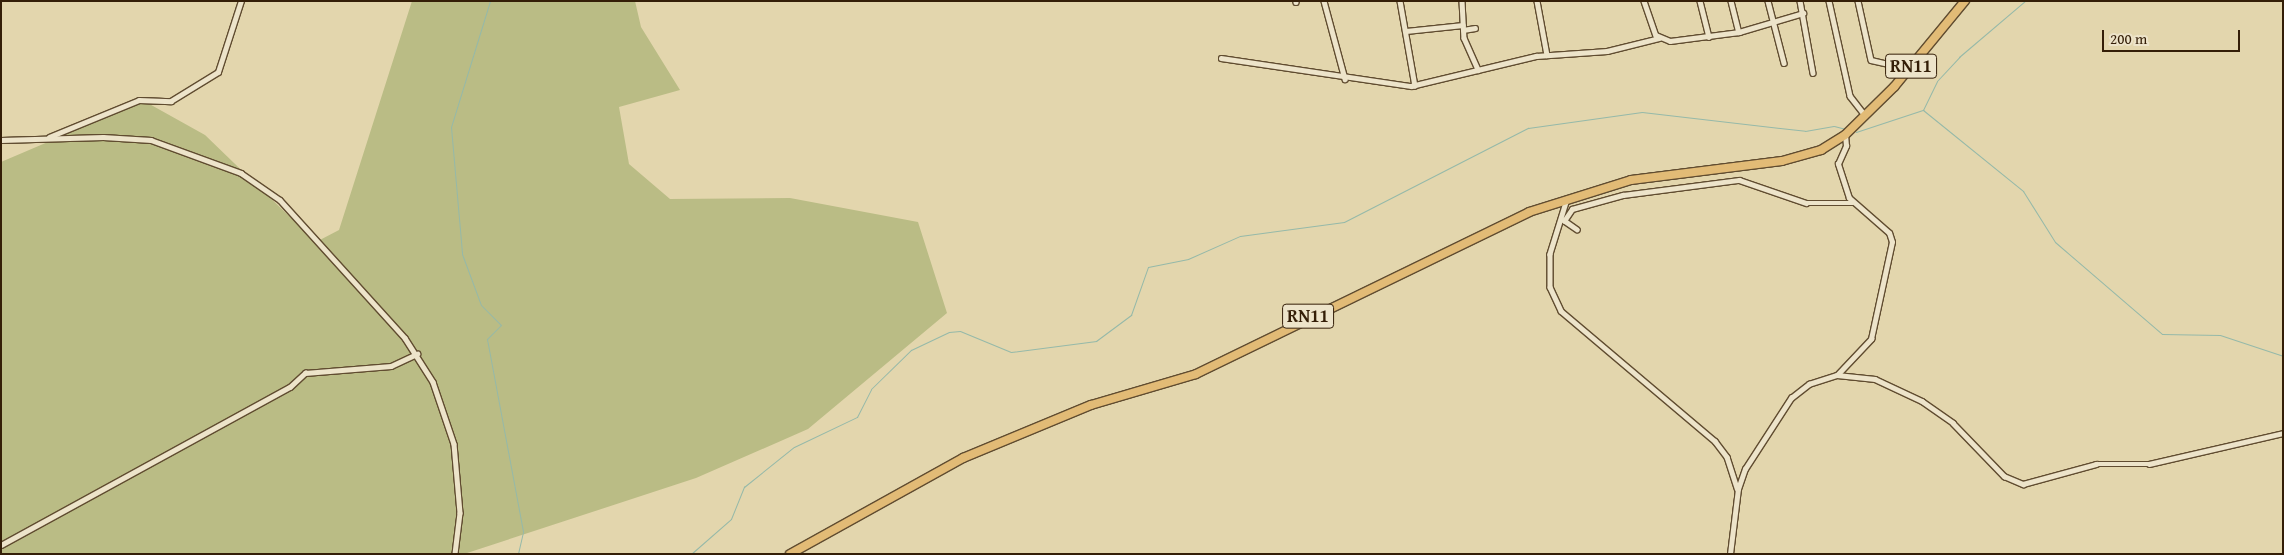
<!DOCTYPE html>
<style>
body{margin:0}
#map{position:relative;width:2284px;height:555px;overflow:hidden;background:#e3d6ad;font-family:"Gentium Book Plus",serif}
div>[style]{position:absolute}
.green>*{inset:0;background:#babc85}
.stream>*{height:1px;margin:-0.5px;padding:0 0.5px;transform-origin:0.5px;border-radius:0.5px;background:#95b9a9}
.roads{filter:drop-shadow(1px 0 #604c30) drop-shadow(-1px 0 #604c30) drop-shadow(0 1px #604c30) drop-shadow(0 -1px #604c30)}
.minor>*{height:4.5px;margin:-2.25px;padding:0 2.25px;transform-origin:2.25px;border-radius:2.25px;background:#ede4ca}
.primary>*{height:8px;margin:-4px;padding:0 4px;transform-origin:4px;border-radius:4px;background:#e2bb76}
span{translate:-50% -50%;white-space:nowrap;text-align:center;line-height:1.15;-webkit-text-stroke:4px #ede4ca;paint-order:stroke}
.shield-label span{padding:1px 4px;background:#ede4ca;border:1px solid;border-radius:4px;-webkit-text-stroke-width:0}
.shield-label{font-size:18px;color:#341e07;font-weight:700}
.frame{position:absolute;inset:0;border:2px solid #341e07;pointer-events:none}
.scale{position:absolute;left:2102px;top:30px;width:138px;height:22px;box-sizing:border-box;border:2px solid #341e07;border-top:0;padding-left:6px;font-size:15px;line-height:18px;white-space:nowrap;color:#341e07;-webkit-text-stroke:4px #ede4ca;paint-order:stroke}
</style>
<div id="map">
<div class="green">
<i style="clip-path:polygon(412px 1px,635px 1px,641px 27px,680px 90px,619px 107px,629px 164px,670px 199px,790px 198px,918px 222px,947px 313px,808px 429px,696px 478px,464px 554px,1px 554px,1px 162px,144px 101px,205px 135px,316px 242px,339px 230px)"></i>
</div>
<div class="stream">
<i style="left:490px;top:1px;width:132px;rotate:107.2deg"></i>
<i style="left:451px;top:127px;width:127px;rotate:85deg"></i>
<i style="left:462px;top:254px;width:54px;rotate:69.6deg"></i>
<i style="left:481px;top:305px;width:28px;rotate:45deg"></i>
<i style="left:501px;top:325px;width:20px;rotate:135deg"></i>
<i style="left:487px;top:339px;width:196px;rotate:79.4deg"></i>
<i style="left:523px;top:532px;width:23px;rotate:103deg"></i>
<i style="left:1923px;top:110px;width:32px;rotate:-64deg"></i>
<i style="left:1937px;top:81px;width:33px;rotate:-47deg"></i>
<i style="left:1959px;top:57px;width:87px;rotate:-40.3deg"></i>
<i style="left:1856px;top:132px;width:71px;rotate:-18.2deg"></i>
<i style="left:1923px;top:110px;width:129px;rotate:39deg"></i>
<i style="left:2023px;top:191px;width:60px;rotate:57.9deg"></i>
<i style="left:2055px;top:242px;width:141px;rotate:40.7deg"></i>
<i style="left:2162px;top:334px;width:58px;rotate:1deg"></i>
<i style="left:2220px;top:335px;width:66px;rotate:18.4deg"></i>
<i style="left:610px;top:554px;width:27px"></i>
<i style="left:691px;top:554px;width:53px;rotate:-41.2deg"></i>
<i style="left:731px;top:519px;width:35px;rotate:-68deg"></i>
<i style="left:744px;top:487px;width:64px;rotate:-38.7deg"></i>
<i style="left:794px;top:447px;width:70px;rotate:-25.5deg"></i>
<i style="left:857px;top:417px;width:31px;rotate:-63deg"></i>
<i style="left:871px;top:389px;width:56px;rotate:-44.3deg"></i>
<i style="left:911px;top:350px;width:42px;rotate:-25.3deg"></i>
<i style="left:949px;top:332px;width:11px;rotate:-5deg"></i>
<i style="left:960px;top:331px;width:55px;rotate:22.4deg"></i>
<i style="left:1011px;top:352px;width:86px;rotate:-7.4deg"></i>
<i style="left:1096px;top:341px;width:44px;rotate:-36.6deg"></i>
<i style="left:1131px;top:315px;width:51px;rotate:-70.5deg"></i>
<i style="left:1148px;top:267px;width:41px;rotate:-11.3deg"></i>
<i style="left:1188px;top:259px;width:57px;rotate:-23.9deg"></i>
<i style="left:1240px;top:236px;width:105px;rotate:-7.7deg"></i>
<i style="left:1344px;top:222px;width:207px;rotate:-27.1deg"></i>
<i style="left:1528px;top:128px;width:115px;rotate:-8deg"></i>
<i style="left:1642px;top:112px;width:164px;rotate:6.6deg"></i>
<i style="left:1805px;top:131px;width:29px;rotate:-10deg"></i>
<i style="left:1834px;top:126px;width:11px;rotate:15deg"></i>
</div>
<div class="roads">
<div class="minor">
<i style="left:1296px;top:1px;width:1px;rotate:90deg"></i>
<i style="left:1324px;top:1px;width:81px;rotate:74.9deg"></i>
<i style="left:1400px;top:1px;width:86px;rotate:80deg"></i>
<i style="left:1462px;top:1px;width:37px;rotate:87deg"></i>
<i style="left:1464px;top:38px;width:35px;rotate:66deg"></i>
<i style="left:1537px;top:1px;width:55px;rotate:79.5deg"></i>
<i style="left:1644px;top:1px;width:36px;rotate:71deg"></i>
<i style="left:1656px;top:35px;width:15px;rotate:23deg"></i>
<i style="left:1670px;top:41px;width:70px;rotate:-7.4deg"></i>
<i style="left:1739px;top:32px;width:67px;rotate:-16.5deg"></i>
<i style="left:1700px;top:1px;width:37px;rotate:76deg"></i>
<i style="left:1731px;top:1px;width:32px;rotate:76deg"></i>
<i style="left:1768px;top:1px;width:64px;rotate:75.5deg"></i>
<i style="left:1800px;top:1px;width:73px;rotate:79.8deg"></i>
<i style="left:1829px;top:1px;width:97px;rotate:77.5deg"></i>
<i style="left:1850px;top:96px;width:24px;rotate:52deg"></i>
<i style="left:1858px;top:1px;width:60px;rotate:77.6deg"></i>
<i style="left:1871px;top:60px;width:18px;rotate:13deg"></i>
<i style="left:1889px;top:64px;width:18px;rotate:49deg"></i>
<i style="left:1463px;top:30px;width:12px;rotate:-9deg"></i>
<i style="left:1406px;top:31px;width:57px;rotate:-6deg"></i>
<i style="left:1221px;top:58px;width:192px;rotate:8.4deg"></i>
<i style="left:1411px;top:86px;width:129px;rotate:-13.5deg"></i>
<i style="left:1536px;top:56px;width:71px;rotate:-4deg"></i>
<i style="left:1607px;top:51px;width:54px;rotate:-14deg"></i>
<i style="left:49px;top:137px;width:97px;rotate:-22.3deg"></i>
<i style="left:139px;top:100px;width:32px;rotate:2deg"></i>
<i style="left:171px;top:101px;width:55px;rotate:-31.7deg"></i>
<i style="left:218px;top:72px;width:75px;rotate:-72.1deg"></i>
<i style="left:1px;top:140px;width:102px;rotate:-1.7deg"></i>
<i style="left:103px;top:137px;width:48px;rotate:3.6deg"></i>
<i style="left:151px;top:140px;width:96px;rotate:20.1deg"></i>
<i style="left:241px;top:173px;width:47px;rotate:34.7deg"></i>
<i style="left:280px;top:200px;width:186px;rotate:47.8deg"></i>
<i style="left:405px;top:338px;width:52px;rotate:57.5deg"></i>
<i style="left:433px;top:382px;width:65px;rotate:71.3deg"></i>
<i style="left:454px;top:444px;width:69px;rotate:85deg"></i>
<i style="left:460px;top:513px;width:41px;rotate:97deg"></i>
<i style="left:1567px;top:199px;width:58px;rotate:107.2deg"></i>
<i style="left:1550px;top:254px;width:33px;rotate:90deg"></i>
<i style="left:1550px;top:287px;width:26px;rotate:65deg"></i>
<i style="left:1561px;top:311px;width:202px;rotate:40.2deg"></i>
<i style="left:1715px;top:441px;width:20px;rotate:53deg"></i>
<i style="left:1727px;top:457px;width:33px;rotate:72deg"></i>
<i style="left:1577px;top:230px;width:16px;rotate:-145deg"></i>
<i style="left:1564px;top:221px;width:14px;rotate:-56deg"></i>
<i style="left:1572px;top:209px;width:53px;rotate:-15.4deg"></i>
<i style="left:1623px;top:195px;width:117px;rotate:-7.4deg"></i>
<i style="left:1739px;top:180px;width:71px;rotate:18.9deg"></i>
<i style="left:1806px;top:203px;width:47px"></i>
<i style="left:1837px;top:375px;width:50px;rotate:-46.6deg"></i>
<i style="left:1871px;top:339px;width:99px;rotate:-77.8deg"></i>
<i style="left:1892px;top:242px;width:9px;rotate:-108deg"></i>
<i style="left:1889px;top:233px;width:53px;rotate:-138.8deg"></i>
<i style="left:1849px;top:198px;width:36px;rotate:-108deg"></i>
<i style="left:1838px;top:164px;width:20px;rotate:-66deg"></i>
<i style="left:1846px;top:146px;width:11px;rotate:-95deg"></i>
<i style="left:1px;top:545px;width:329px;rotate:-28.7deg"></i>
<i style="left:290px;top:387px;width:21px;rotate:-43deg"></i>
<i style="left:305px;top:373px;width:86px;rotate:-4.7deg"></i>
<i style="left:391px;top:366px;width:29px;rotate:-25deg"></i>
<i style="left:1730px;top:554px;width:65px;rotate:-83deg"></i>
<i style="left:1738px;top:489px;width:21px;rotate:-71deg"></i>
<i style="left:1745px;top:469px;width:85px;rotate:-57.1deg"></i>
<i style="left:1791px;top:398px;width:23px;rotate:-38deg"></i>
<i style="left:1809px;top:384px;width:29px;rotate:-18deg"></i>
<i style="left:1837px;top:375px;width:38px;rotate:6deg"></i>
<i style="left:1875px;top:379px;width:52px;rotate:25.1deg"></i>
<i style="left:1922px;top:401px;width:38px;rotate:35deg"></i>
<i style="left:1953px;top:423px;width:74px;rotate:46.1deg"></i>
<i style="left:2004px;top:476px;width:21px;rotate:23deg"></i>
<i style="left:2023px;top:484px;width:76px;rotate:-15.3deg"></i>
<i style="left:2096px;top:464px;width:53px"></i>
<i style="left:2149px;top:464px;width:138px;rotate:-13deg"></i>
</div>
<div class="primary">
<i style="left:790px;top:554px;width:198px;rotate:-29deg"></i>
<i style="left:963px;top:458px;width:139px;rotate:-22.5deg"></i>
<i style="left:1091px;top:405px;width:109px;rotate:-16.4deg"></i>
<i style="left:1196px;top:374px;width:370px;rotate:-25.9deg"></i>
<i style="left:1529px;top:212px;width:107px;rotate:-17.4deg"></i>
<i style="left:1631px;top:180px;width:152px;rotate:-7.2deg"></i>
<i style="left:1782px;top:161px;width:41px;rotate:-15.8deg"></i>
<i style="left:1821px;top:150px;width:28px;rotate:-32deg"></i>
<i style="left:1845px;top:135px;width:69px;rotate:-44.4deg"></i>
<i style="left:1894px;top:87px;width:112px;rotate:-50.5deg"></i>
</div>
</div>
<div class="shield-label">
<span style="left:1911px;top:66px">RN11</span>
<span style="left:1308px;top:316px">RN11</span>
</div>
<div class="frame"></div>
<div class="scale">200 m</div>
</div>
